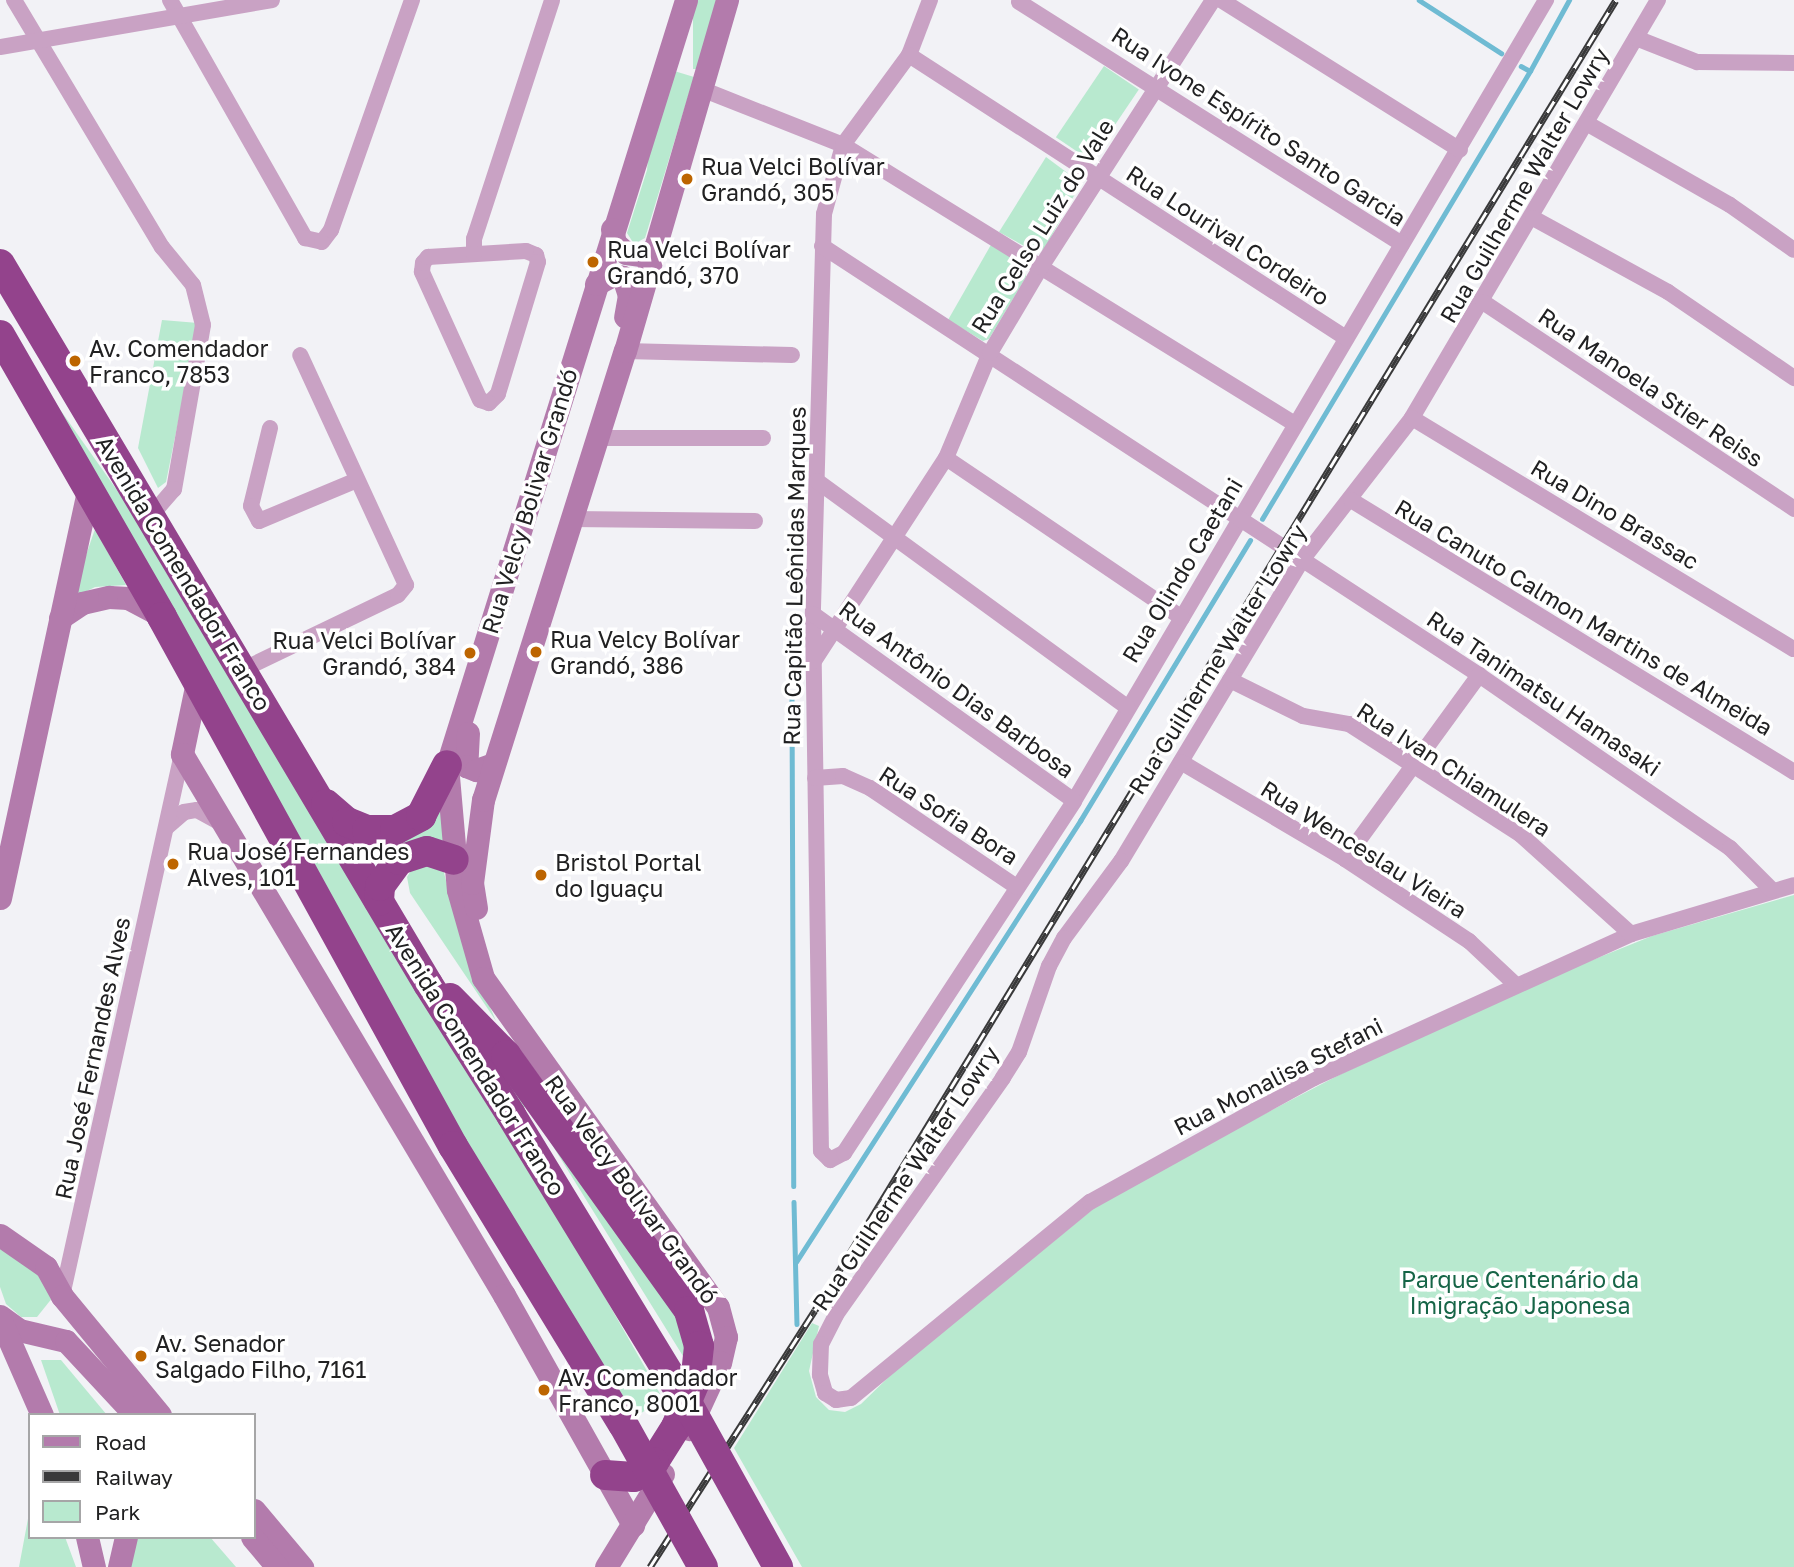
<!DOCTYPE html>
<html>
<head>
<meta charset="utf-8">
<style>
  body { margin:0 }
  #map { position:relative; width:1794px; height:1567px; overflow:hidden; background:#f2f2f6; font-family:"Golos Text",sans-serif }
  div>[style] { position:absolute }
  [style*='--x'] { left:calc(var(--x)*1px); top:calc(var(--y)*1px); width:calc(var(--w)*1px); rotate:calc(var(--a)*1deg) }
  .green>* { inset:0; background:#b8e9cf; transform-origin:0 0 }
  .stream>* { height:4.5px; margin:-2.25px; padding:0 2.25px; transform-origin:2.25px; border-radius:2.25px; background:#6fbbd3 }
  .street>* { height:16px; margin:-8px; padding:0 8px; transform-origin:8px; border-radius:8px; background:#c9a2c4 }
  .secondary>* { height:23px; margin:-11.5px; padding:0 11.5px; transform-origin:11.5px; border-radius:11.5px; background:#b37bac }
  .highway>* { height:30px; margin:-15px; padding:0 15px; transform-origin:15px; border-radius:15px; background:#93438c }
  .rail>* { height:7px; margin-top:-3.5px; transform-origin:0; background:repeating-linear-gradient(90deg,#fff 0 13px,#39393a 0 26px); box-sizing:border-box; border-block:2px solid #39393a }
  .highway-bridge>* { height:30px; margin:-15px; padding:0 15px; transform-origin:15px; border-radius:15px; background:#93438c }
  .dots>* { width:19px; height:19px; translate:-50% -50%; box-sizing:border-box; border:4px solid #fff; border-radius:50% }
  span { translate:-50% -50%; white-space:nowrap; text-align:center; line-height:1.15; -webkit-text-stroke:7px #fff; paint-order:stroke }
  .street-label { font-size:23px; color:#212122 }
  .poi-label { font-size:23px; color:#212122 }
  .left { translate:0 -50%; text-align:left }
  .right { translate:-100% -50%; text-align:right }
  .park-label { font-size:23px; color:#166547 }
  .legend { position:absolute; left:28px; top:1413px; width:228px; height:126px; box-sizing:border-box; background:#fff; border:2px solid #a6a6a7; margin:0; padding:9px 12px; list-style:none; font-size:21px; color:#212122 }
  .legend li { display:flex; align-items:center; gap:14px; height:35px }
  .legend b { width:35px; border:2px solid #a6a6a7 }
</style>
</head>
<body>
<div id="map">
  <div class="green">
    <i style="left:693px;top:0;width:25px;height:69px"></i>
    <i style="left:1104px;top:66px;width:42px;height:86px;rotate:34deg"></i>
    <i style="clip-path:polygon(671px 70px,694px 77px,645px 238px,634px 244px,627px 233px,647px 170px,650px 136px)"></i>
    <i style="clip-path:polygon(1046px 157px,1081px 183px,1045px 248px,1037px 253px,999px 232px)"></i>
    <i style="clip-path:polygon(992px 243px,1025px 266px,1026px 277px,989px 339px,983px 341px,948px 320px)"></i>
    <i style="clip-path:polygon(162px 320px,198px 323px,166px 482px,158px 488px,138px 448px)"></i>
    <i style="clip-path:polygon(30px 367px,138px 520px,501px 1115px,663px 1399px,632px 1419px,523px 1251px)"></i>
    <i style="clip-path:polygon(95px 529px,126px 585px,95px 587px,71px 599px)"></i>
    <i style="clip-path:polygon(440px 801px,449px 850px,389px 860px,373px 836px)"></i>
    <i style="clip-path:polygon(415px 864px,443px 869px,461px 939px,496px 1021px,410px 893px,407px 877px)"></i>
    <i style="clip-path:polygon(1794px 895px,1794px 1567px,802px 1567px,734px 1448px,812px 1323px,819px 1326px,809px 1371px,816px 1397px,829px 1410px,845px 1412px,861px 1404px,901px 1365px,1103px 1201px,1153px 1172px,1339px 1075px,1528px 986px,1652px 936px)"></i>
    <i style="clip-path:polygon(481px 1037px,677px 1305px,691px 1369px,528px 1106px,520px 1109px)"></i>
    <i style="clip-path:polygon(0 1244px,37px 1274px,53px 1297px,37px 1317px,21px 1317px,6px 1304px,0 1287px)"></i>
    <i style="clip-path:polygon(41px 1360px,61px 1360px,107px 1415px,60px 1415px)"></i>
    <i style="clip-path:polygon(30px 1508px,30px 1537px,65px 1537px,76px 1567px,19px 1567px)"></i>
    <i style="clip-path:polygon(136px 1537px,210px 1537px,236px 1567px,126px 1567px)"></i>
  </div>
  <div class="stream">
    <i style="--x:1419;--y:0;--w:98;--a:32.9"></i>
    <i style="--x:1521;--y:66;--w:10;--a:29"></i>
    <i style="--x:1530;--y:71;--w:81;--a:-61.2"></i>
    <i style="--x:1262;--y:519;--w:522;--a:-59.11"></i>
    <i style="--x:792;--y:693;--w:493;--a:89.8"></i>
    <i style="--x:794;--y:1202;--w:122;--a:88.6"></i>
    <i style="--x:796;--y:1262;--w:525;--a:-57.22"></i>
    <i style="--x:1080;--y:821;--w:328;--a:-58.8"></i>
  </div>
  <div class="street">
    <i style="--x:14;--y:0;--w:288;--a:59.1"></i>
    <i style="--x:162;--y:247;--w:49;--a:50.8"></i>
    <i style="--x:193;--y:285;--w:41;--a:76"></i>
    <i style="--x:203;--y:325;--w:167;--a:100"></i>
    <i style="--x:174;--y:489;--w:37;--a:131"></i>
    <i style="--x:170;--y:0;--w:274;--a:60.4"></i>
    <i style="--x:305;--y:238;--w:17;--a:13"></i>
    <i style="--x:322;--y:242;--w:15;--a:-53"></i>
    <i style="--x:331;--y:230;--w:244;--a:-70.6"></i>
    <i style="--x:930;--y:0;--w:59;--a:110.9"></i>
    <i style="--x:909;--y:55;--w:112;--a:126.3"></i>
    <i style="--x:843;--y:145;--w:72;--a:105.4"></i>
    <i style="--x:824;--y:214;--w:400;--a:91.6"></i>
    <i style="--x:813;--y:614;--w:537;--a:89.15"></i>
    <i style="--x:821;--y:1151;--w:13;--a:45"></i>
    <i style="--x:830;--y:1160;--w:16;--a:-27"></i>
    <i style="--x:844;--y:1153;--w:420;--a:-56.8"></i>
    <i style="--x:1074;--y:801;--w:930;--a:-59.49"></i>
    <i style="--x:1221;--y:0;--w:282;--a:32.1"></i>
    <i style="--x:1658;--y:0;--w:485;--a:120.5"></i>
    <i style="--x:1412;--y:418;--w:180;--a:127.8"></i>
    <i style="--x:1302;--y:560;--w:351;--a:121"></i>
    <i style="--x:1121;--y:861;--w:96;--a:126.5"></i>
    <i style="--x:1064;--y:938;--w:32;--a:118"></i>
    <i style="--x:1049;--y:966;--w:91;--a:109.2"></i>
    <i style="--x:1019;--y:1052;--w:31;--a:122"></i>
    <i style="--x:1003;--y:1078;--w:290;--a:125.2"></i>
    <i style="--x:836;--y:1315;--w:33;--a:117"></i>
    <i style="--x:821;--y:1344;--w:31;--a:92"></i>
    <i style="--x:820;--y:1375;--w:19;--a:74"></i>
    <i style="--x:825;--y:1393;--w:13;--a:32"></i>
    <i style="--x:836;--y:1400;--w:15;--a:-8"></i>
    <i style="--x:851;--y:1398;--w:309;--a:-39.4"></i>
    <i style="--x:1090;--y:1202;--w:256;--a:-29"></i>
    <i style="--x:1314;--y:1078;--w:348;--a:-24.4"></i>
    <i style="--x:1631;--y:934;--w:170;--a:-16.7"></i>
    <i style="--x:1019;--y:2;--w:453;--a:32.3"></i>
    <i style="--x:1636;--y:38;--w:66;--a:21.5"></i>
    <i style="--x:1697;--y:62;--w:97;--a:0.6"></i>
    <i style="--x:0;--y:47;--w:276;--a:-9.8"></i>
    <i style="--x:909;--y:55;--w:521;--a:32.93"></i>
    <i style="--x:699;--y:88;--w:155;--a:21.6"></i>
    <i style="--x:843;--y:145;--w:531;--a:31.69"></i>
    <i style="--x:1588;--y:124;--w:163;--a:29.7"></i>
    <i style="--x:1730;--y:205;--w:78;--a:35.1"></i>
    <i style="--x:1533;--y:218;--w:154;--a:28.7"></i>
    <i style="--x:1668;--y:292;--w:153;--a:34.3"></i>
    <i style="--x:822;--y:246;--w:785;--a:33.14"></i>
    <i style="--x:1479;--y:675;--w:305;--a:34.6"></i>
    <i style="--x:1730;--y:848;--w:59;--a:45"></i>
    <i style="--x:526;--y:251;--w:11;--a:22"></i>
    <i style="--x:536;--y:255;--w:7;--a:74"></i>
    <i style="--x:538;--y:262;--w:138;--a:106.9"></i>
    <i style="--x:498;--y:394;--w:13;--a:135"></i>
    <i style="--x:489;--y:403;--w:9;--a:-162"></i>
    <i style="--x:480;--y:400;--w:141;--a:-114.4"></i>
    <i style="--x:422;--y:272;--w:9;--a:-84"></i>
    <i style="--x:423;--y:263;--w:8;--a:-50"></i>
    <i style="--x:428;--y:257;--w:98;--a:-3.5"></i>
    <i style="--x:474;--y:254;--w:15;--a:-90"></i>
    <i style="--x:474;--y:239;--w:251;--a:-71.9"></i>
    <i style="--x:1483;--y:302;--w:374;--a:33.6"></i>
    <i style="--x:625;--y:351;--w:167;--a:1.4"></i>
    <i style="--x:1412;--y:418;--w:446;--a:31.2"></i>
    <i style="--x:270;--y:428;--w:80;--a:103.7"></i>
    <i style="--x:251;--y:506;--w:17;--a:62"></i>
    <i style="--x:259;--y:521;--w:106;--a:-22.7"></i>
    <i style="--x:597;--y:438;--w:166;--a:0"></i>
    <i style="--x:946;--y:458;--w:285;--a:34.1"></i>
    <i style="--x:817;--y:481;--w:384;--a:36.1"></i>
    <i style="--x:1351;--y:500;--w:520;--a:31.55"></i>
    <i style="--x:572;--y:519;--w:183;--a:0.6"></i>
    <i style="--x:813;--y:614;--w:321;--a:35.6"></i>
    <i style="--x:814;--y:661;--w:242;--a:-57"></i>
    <i style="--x:946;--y:458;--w:114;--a:-67.3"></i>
    <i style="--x:990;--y:353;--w:100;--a:-59.3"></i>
    <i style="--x:1041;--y:267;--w:318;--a:-57.2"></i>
    <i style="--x:242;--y:670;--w:173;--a:-25.7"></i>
    <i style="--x:398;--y:595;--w:13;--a:-51"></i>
    <i style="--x:406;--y:585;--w:253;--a:-114.7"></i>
    <i style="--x:1230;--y:680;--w:81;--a:26.3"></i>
    <i style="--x:1303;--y:716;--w:47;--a:9.9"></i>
    <i style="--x:1349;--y:724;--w:205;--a:32.8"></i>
    <i style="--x:1521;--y:835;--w:148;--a:42"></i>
    <i style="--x:1181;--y:762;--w:191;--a:30.6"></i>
    <i style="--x:1345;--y:859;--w:149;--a:33.5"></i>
    <i style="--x:1469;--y:941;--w:64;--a:43.1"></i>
    <i style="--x:815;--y:778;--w:28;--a:-4"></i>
    <i style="--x:843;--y:776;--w:30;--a:24"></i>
    <i style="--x:870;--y:788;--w:177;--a:34"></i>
    <i style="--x:167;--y:827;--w:23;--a:-41"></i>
    <i style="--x:184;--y:812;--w:13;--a:-9"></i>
    <i style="--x:197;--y:810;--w:25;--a:29"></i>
    <i style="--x:1345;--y:859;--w:228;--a:-53.9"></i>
    <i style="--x:62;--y:1296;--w:555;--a:-77.52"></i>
  </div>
  <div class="secondary">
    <i style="--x:686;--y:0;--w:801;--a:107.35"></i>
    <i style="--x:447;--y:765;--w:125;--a:85"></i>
    <i style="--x:458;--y:890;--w:91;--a:74.1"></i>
    <i style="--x:483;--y:978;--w:404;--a:54.5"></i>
    <i style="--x:718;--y:1307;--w:31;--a:75"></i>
    <i style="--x:726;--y:1337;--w:26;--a:103"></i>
    <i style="--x:720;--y:1362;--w:74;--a:114.8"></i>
    <i style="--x:612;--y:229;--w:14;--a:78"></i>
    <i style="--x:615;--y:243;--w:15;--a:42"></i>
    <i style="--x:626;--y:253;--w:15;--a:8"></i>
    <i style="--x:641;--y:255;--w:14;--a:-21"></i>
    <i style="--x:596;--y:284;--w:19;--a:-28"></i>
    <i style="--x:613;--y:275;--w:10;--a:11"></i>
    <i style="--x:623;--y:277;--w:19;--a:72"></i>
    <i style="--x:629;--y:295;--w:22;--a:100"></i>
    <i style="--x:60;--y:618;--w:27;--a:-34"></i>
    <i style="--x:82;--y:603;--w:28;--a:-13"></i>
    <i style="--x:109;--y:597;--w:19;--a:3"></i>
    <i style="--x:128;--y:598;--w:38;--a:28"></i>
    <i style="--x:197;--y:682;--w:74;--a:101.8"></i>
    <i style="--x:182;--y:754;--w:630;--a:59.24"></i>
    <i style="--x:504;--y:1295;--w:264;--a:60.7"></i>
    <i style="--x:468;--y:733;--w:33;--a:93"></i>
    <i style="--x:466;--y:766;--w:11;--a:22"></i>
    <i style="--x:476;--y:770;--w:18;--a:-19"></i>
    <i style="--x:0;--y:898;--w:422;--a:-77.8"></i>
    <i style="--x:476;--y:908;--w:25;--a:-99"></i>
    <i style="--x:472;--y:883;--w:84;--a:-82.5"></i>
    <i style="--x:483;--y:800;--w:471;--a:-72.5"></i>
    <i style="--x:625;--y:351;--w:366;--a:-73.8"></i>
    <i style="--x:0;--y:1235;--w:56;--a:34.8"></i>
    <i style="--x:46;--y:1267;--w:33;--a:61"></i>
    <i style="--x:62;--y:1296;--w:154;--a:50.5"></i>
    <i style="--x:0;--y:1316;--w:24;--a:36"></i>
    <i style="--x:19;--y:1330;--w:48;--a:13.2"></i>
    <i style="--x:66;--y:1341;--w:101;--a:47"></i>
    <i style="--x:0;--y:1319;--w:105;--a:66.4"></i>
    <i style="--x:254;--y:1510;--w:75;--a:49.9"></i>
    <i style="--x:87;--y:1537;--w:31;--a:77"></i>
    <i style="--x:252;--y:1537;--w:39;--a:50"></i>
    <i style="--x:119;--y:1567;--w:31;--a:-77"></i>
    <i style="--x:606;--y:1567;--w:109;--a:-58.5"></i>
  </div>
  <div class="highway">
    <i style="--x:0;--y:264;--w:838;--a:59.27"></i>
    <i style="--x:428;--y:984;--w:155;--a:57.6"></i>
    <i style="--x:0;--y:335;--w:325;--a:60.1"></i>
    <i style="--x:162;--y:617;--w:604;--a:61.19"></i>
    <i style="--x:326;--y:804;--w:28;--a:41"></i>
    <i style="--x:347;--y:822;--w:22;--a:22"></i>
    <i style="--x:367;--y:830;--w:28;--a:0"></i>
    <i style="--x:395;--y:830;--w:30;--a:-28"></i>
    <i style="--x:421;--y:816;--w:57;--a:-63"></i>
    <i style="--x:379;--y:901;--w:15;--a:-86"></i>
    <i style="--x:380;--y:886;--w:32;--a:-54"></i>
    <i style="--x:399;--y:860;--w:29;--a:-18"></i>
    <i style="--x:427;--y:851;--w:28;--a:18"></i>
    <i style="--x:450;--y:998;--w:80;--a:45.5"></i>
    <i style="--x:506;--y:1055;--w:315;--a:54.4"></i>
    <i style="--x:689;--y:1311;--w:36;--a:74"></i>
    <i style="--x:699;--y:1346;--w:36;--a:96"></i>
    <i style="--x:695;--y:1382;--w:49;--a:112.9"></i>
    <i style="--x:676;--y:1427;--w:41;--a:122.2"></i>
    <i style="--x:654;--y:1462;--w:25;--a:143"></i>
    <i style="--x:634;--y:1477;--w:29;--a:-176"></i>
  </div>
  <div class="rail">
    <i style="--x:650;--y:1567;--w:305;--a:-57.3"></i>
    <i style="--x:815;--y:1310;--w:1535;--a:-58.56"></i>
  </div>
  <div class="highway-bridge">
    <i style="--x:511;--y:1115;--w:343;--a:58.6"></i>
    <i style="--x:690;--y:1408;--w:182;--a:61"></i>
    <i style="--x:453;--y:1146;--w:326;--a:58.6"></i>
    <i style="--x:623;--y:1424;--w:164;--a:60.8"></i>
  </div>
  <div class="dots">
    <i style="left:687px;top:179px;background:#bd6500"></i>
    <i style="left:593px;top:262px;background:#bd6500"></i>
    <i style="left:75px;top:361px;background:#bd6500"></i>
    <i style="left:536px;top:652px;background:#bd6500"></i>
    <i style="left:470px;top:653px;background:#bd6500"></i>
    <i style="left:173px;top:864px;background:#bd6500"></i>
    <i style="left:541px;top:875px;background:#bd6500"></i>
    <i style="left:141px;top:1356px;background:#bd6500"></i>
    <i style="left:544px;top:1390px;background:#bd6500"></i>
  </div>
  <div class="street-label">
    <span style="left:1259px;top:126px;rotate:33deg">Rua Ivone Espírito Santo Garcia</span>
    <span style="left:1524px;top:185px;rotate:-60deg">Rua Guilherme Walter Lowry</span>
    <span style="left:1042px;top:226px;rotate:-58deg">Rua Celso Luiz do Vale</span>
    <span style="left:1228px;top:235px;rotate:33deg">Rua Lourival Cordeiro</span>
    <span style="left:1651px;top:387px;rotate:34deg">Rua Manoela Stier Reiss</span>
    <span style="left:529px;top:501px;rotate:-73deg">Rua Velcy Bolivar Grandó</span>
    <span style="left:1615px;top:514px;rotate:31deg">Rua Dino Brassac</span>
    <span style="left:1182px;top:570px;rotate:-59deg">Rua Olindo Caetani</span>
    <span style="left:184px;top:573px;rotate:59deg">Avenida Comendador Franco</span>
    <span style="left:794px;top:576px;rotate:-89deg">Rua Capitão Leônidas Marques</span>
    <span style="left:1584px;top:617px;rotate:31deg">Rua Canuto Calmon Martins de Almeida</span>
    <span style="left:1217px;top:659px;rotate:-58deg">Rua Guilherme Walter Lowry</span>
    <span style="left:957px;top:689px;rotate:36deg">Rua Antônio Dias Barbosa</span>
    <span style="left:1544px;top:693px;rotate:34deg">Rua Tanimatsu Hamasaki</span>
    <span style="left:1454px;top:769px;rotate:33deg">Rua Ivan Chiamulera</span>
    <span style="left:949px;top:815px;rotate:33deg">Rua Sofia Bora</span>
    <span style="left:1364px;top:849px;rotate:32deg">Rua Wenceslau Vieira</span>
    <span style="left:92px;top:1058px;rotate:-78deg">Rua José Fernandes Alves</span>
    <span style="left:476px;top:1059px;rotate:58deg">Avenida Comendador Franco</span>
    <span style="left:1278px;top:1076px;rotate:-27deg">Rua Monalisa Stefani</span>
    <span style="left:905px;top:1178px;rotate:-56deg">Rua Guilherme Walter Lowry</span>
    <span style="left:632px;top:1189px;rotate:54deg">Rua Velcy Bolivar Grandó</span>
  </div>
  <div class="poi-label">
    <span class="left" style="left:701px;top:179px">Rua Velci Bolívar<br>Grandó, 305</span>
    <span class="left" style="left:607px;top:262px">Rua Velci Bolívar<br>Grandó, 370</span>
    <span class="left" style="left:89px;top:361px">Av. Comendador<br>Franco, 7853</span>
    <span class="left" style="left:550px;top:652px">Rua Velcy Bolívar<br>Grandó, 386</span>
    <span class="right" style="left:456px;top:653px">Rua Velci Bolívar<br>Grandó, 384</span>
    <span class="left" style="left:187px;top:864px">Rua José Fernandes<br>Alves, 101</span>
    <span class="left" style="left:555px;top:875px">Bristol Portal<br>do Iguaçu</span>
    <span class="left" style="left:155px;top:1356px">Av. Senador<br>Salgado Filho, 7161</span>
    <span class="left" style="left:558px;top:1390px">Av. Comendador<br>Franco, 8001</span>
  </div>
  <div class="park-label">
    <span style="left:1520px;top:1292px">Parque Centenário da<br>Imigração Japonesa</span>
  </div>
  <ul class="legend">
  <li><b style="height:9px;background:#b37bac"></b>Road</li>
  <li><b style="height:9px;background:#39393a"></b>Railway</li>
  <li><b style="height:19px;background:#b8e9cf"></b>Park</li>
  </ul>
</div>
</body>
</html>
